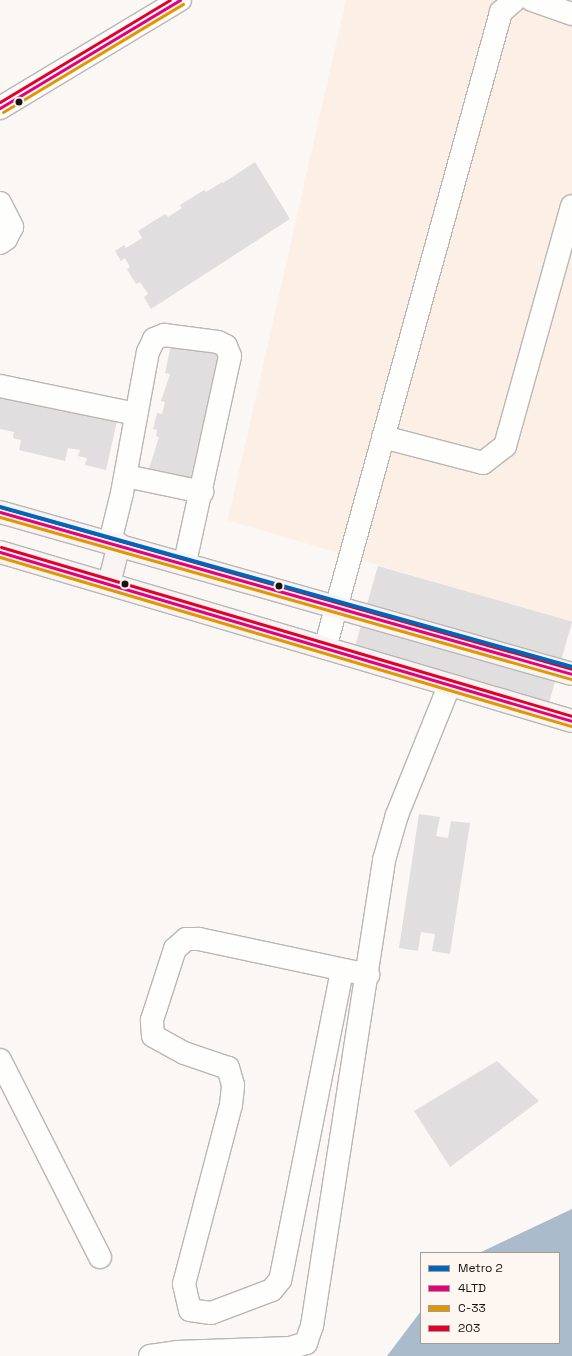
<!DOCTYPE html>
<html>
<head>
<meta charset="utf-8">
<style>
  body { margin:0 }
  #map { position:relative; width:572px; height:1356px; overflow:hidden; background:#faf7f4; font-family:"Space Grotesk",sans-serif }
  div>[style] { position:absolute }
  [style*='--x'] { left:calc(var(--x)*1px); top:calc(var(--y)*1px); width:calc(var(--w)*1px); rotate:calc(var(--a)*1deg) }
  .built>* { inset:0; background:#fcefe5 }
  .water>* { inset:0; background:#aabccc }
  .building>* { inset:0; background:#e0dede; transform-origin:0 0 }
  .roads { filter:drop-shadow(1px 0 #bab6b3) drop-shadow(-1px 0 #bab6b3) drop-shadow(0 1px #bab6b3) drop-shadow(0 -1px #bab6b3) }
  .minor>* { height:22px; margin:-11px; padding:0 11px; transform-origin:11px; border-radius:11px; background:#fefefd }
  .major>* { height:22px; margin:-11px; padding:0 11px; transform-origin:11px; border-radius:11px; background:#f8f4f3 }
  .bus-1>* { height:3px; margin:-1.5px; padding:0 1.5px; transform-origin:1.5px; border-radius:1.5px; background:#e5007d }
  .bus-2>* { height:3px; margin:-1.5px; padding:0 1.5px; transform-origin:1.5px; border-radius:1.5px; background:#e19702 }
  .bus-3>* { height:3px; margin:-1.5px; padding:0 1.5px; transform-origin:1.5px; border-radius:1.5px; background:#e4002b }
  .metro-1>* { height:4px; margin:-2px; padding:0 2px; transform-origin:2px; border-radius:2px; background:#0065bd }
  .dots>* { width:11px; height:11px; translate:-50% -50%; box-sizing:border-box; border:2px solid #fef6f0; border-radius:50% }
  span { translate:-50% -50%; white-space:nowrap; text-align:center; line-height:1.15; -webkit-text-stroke:3.5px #fef6f0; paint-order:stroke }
  .legend { position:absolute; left:420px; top:1252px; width:140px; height:92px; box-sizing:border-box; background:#fef6f0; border:1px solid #a29c97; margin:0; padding:5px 7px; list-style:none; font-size:12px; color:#191411 }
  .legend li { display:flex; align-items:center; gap:8px; height:20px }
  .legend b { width:20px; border:1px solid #a29c97 }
</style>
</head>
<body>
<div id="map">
  <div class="built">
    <i style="clip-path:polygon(346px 0,572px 0,572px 623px,228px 520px)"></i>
  </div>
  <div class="water">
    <i style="clip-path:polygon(572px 1209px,572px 1356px,387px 1356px,421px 1311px,421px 1343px,559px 1343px,559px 1253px,479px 1253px)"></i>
  </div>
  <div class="building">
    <i style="clip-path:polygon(255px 162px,290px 219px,151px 309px,144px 297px,148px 294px,140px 282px,136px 284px,127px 269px,130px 267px,125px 258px,121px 261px,115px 251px,124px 245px,126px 248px,142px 238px,138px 231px,165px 214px,168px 217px,182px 208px,180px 205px,204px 190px,206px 192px,222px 182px,223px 183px)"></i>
    <i style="clip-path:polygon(172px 340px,220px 351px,189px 485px,147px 475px,159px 437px,156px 436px,157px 430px,153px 429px,157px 413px,162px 414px,165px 402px,161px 401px,170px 374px,165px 373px)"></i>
    <i style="clip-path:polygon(0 394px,117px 421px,106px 470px,85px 465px,87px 458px,78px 456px,80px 450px,68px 448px,65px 461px,19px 450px,21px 440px,13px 438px,14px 432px,0 429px)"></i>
    <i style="left:378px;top:566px;width:202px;height:84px;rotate:16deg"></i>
    <i style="clip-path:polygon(419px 814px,440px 817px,436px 836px,448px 838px,451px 821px,470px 823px,450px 954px,432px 951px,435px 934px,421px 932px,418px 951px,399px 948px)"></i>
    <i style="clip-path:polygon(497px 1061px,539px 1101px,450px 1167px,414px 1111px)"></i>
  </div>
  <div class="roads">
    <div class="minor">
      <i style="--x:532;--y:0;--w:42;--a:19.3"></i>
      <i style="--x:0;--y:108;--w:210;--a:-31"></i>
      <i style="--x:0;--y:203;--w:27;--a:63"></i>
      <i style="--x:12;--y:227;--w:13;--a:117"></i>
      <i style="--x:6;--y:239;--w:7;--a:146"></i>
      <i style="--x:0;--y:386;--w:139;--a:11.6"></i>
      <i style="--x:383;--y:437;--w:103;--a:14.6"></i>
      <i style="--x:483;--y:463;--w:28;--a:-38"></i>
      <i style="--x:505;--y:446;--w:249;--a:-74.4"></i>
      <i style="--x:126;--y:476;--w:78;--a:11.9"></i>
      <i style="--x:110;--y:542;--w:50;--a:-76.2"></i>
      <i style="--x:122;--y:493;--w:143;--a:-79.6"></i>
      <i style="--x:148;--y:352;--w:14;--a:-65"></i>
      <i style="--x:154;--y:339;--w:11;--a:-22"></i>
      <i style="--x:164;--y:335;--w:54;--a:7.4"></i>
      <i style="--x:218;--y:342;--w:9;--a:27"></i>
      <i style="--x:226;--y:346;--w:11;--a:68"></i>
      <i style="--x:230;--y:356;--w:212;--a:102.3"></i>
      <i style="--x:325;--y:648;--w:660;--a:-74.53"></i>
      <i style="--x:501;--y:12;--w:18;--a:-41"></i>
      <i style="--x:342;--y:971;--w:315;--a:101.3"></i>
      <i style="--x:280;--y:1280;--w:13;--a:129"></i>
      <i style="--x:272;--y:1290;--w:65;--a:159.3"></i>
      <i style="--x:211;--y:1313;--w:21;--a:-172"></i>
      <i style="--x:190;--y:1310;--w:27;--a:-103"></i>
      <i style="--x:184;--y:1284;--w:185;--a:-75.3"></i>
      <i style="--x:231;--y:1105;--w:20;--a:-84"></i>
      <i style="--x:233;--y:1085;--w:18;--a:-106"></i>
      <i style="--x:228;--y:1068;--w:46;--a:-161.2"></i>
      <i style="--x:184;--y:1053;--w:35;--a:-151"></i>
      <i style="--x:153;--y:1036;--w:16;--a:-94"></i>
      <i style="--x:152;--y:1020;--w:75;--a:-72.1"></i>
      <i style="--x:175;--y:949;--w:15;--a:-42"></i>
      <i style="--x:186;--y:939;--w:13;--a:0"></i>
      <i style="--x:199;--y:939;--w:173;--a:12"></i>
      <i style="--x:0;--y:1060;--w:221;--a:63.1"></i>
      <i style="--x:150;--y:1356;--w:27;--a:-8"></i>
      <i style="--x:177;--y:1352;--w:113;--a:-2"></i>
      <i style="--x:290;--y:1348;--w:17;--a:-17"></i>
      <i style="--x:306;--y:1343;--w:18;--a:-71"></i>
      <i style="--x:312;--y:1326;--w:472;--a:-81.2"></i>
      <i style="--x:384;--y:860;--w:47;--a:-73.9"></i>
      <i style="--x:397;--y:815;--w:139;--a:-68"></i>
    </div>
    <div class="major">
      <i style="--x:0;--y:512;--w:594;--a:15.81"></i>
      <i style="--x:0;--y:552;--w:596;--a:16.46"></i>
      <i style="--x:109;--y:584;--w:41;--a:-76"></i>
    </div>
  </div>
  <div class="bus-1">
    <i style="--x:0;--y:108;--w:210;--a:-31"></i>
    <i style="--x:0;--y:512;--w:594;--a:15.81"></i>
    <i style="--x:0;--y:552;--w:596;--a:16.46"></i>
  </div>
  <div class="bus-2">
    <i style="--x:3;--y:112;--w:210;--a:-31"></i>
    <i style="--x:0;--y:517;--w:594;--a:15.84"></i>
    <i style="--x:0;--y:557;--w:595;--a:16.49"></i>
  </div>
  <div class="bus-3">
    <i style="--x:0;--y:102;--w:198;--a:-31"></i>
    <i style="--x:1;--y:507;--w:594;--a:15.84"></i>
    <i style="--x:1;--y:547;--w:595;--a:16.49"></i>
  </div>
  <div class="metro-1">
    <i style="--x:0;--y:507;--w:594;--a:15.63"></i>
  </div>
  <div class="dots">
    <i style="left:19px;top:102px;background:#191411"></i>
    <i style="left:125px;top:584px;background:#191411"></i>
    <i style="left:279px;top:586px;background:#191411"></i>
  </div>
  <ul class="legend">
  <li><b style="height:5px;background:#0065bd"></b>Metro 2</li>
  <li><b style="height:5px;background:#e5007d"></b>4LTD</li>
  <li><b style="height:5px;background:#e19702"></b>C-33</li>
  <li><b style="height:5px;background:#e4002b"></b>203</li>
  </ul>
</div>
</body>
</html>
